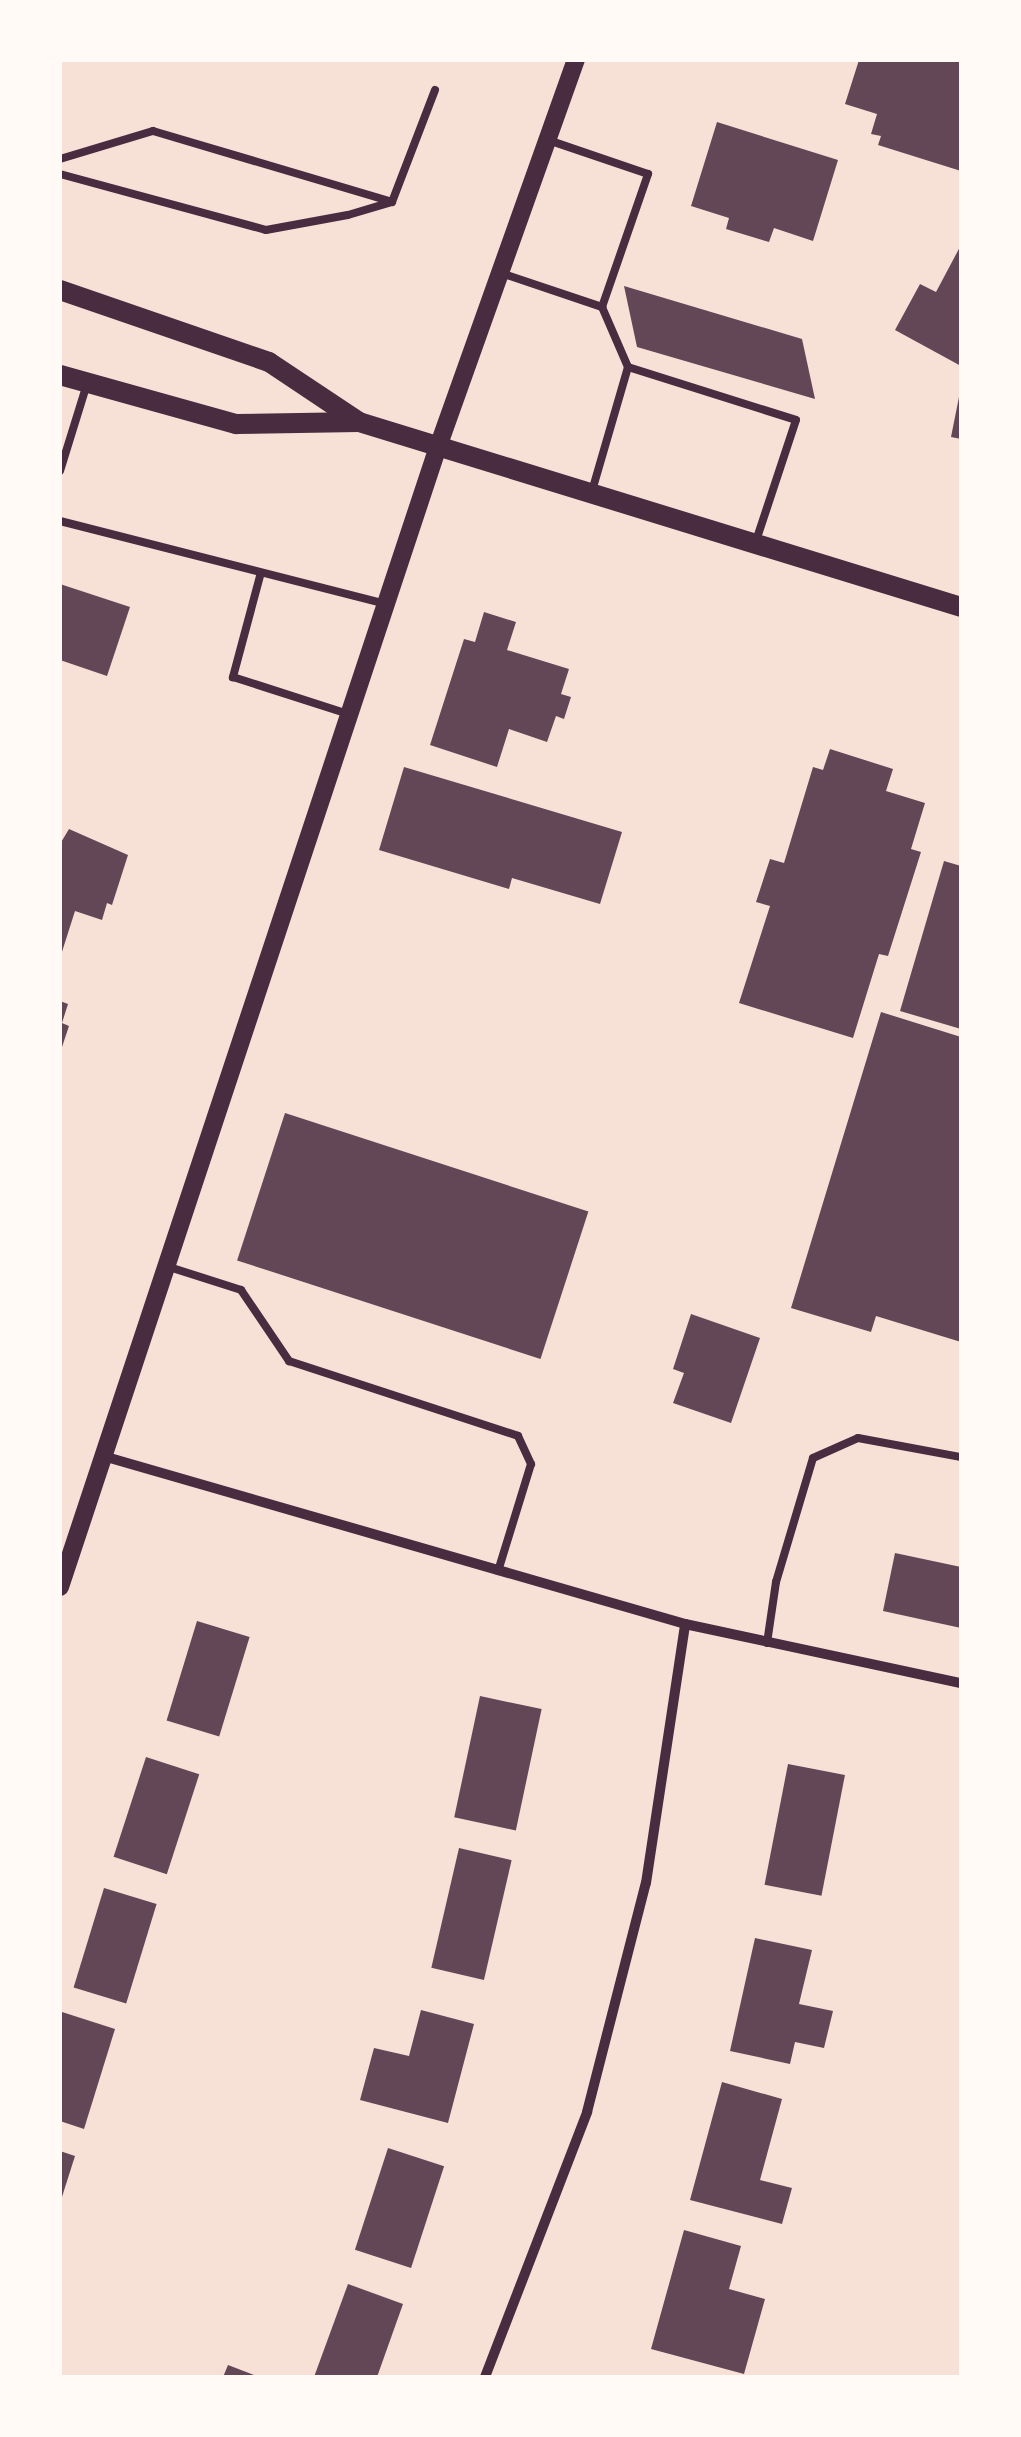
<!DOCTYPE html>
<html>
<head>
<meta charset="utf-8">
<style>
  body { margin:0 }
  #map { position:relative; width:1021px; height:2437px; overflow:hidden; background:#f7e1d7; font-family:Quicksand,sans-serif }
  div>[style] { position:absolute }
  [style*='--x'] { left:calc(var(--x)*1px); top:calc(var(--y)*1px); width:calc(var(--w)*1px); rotate:calc(var(--a)*1deg) }
  .building>* { inset:0; background:#644757; transform-origin:0 0 }
  .service>* { height:8px; margin:-4px; padding:0 4px; transform-origin:4px; border-radius:4px; background:#4a2c40 }
  .minor>* { height:10px; margin:-5px; padding:0 5px; transform-origin:5px; border-radius:5px; background:#4a2c40 }
  .tertiary>* { height:18px; margin:-9px; padding:0 9px; transform-origin:9px; border-radius:9px; background:#4a2c40 }
  .secondary>* { height:20px; margin:-10px; padding:0 10px; transform-origin:10px; border-radius:10px; background:#4a2c40 }
  span { translate:-50% -50%; white-space:nowrap; text-align:center; line-height:1.15; -webkit-text-stroke:8px #fffaf5; paint-order:stroke }
  .frame { position:absolute; inset:0; border:62px solid #fffaf5; pointer-events:none }
</style>
</head>
<body>
<div id="map">
  <div class="building">
    <i style="clip-path:polygon(859px 60px,961px 60px,961px 171px,878px 145px,881px 136px,871px 134px,877px 114px,845px 104px)"></i>
    <i style="clip-path:polygon(717px 122px,838px 160px,813px 241px,774px 228px,769px 242px,726px 229px,729px 218px,691px 206px)"></i>
    <i style="clip-path:polygon(961px 245px,961px 366px,895px 330px,920px 284px,936px 292px)"></i>
    <i style="clip-path:polygon(624px 286px,802px 339px,815px 399px,637px 347px)"></i>
    <i style="clip-path:polygon(959px 397px,961px 397px,961px 439px,951px 437px)"></i>
    <i style="clip-path:polygon(60px 584px,130px 607px,107px 676px,60px 660px)"></i>
    <i style="clip-path:polygon(484px 612px,516px 622px,507px 650px,569px 669px,561px 694px,571px 697px,564px 719px,556px 716px,547px 742px,509px 729px,497px 767px,430px 745px,464px 639px,475px 642px)"></i>
    <i style="clip-path:polygon(830px 749px,893px 769px,886px 791px,925px 803px,911px 849px,921px 852px,888px 956px,879px 954px,853px 1038px,739px 1003px,770px 906px,756px 902px,770px 859px,784px 863px,813px 767px,823px 770px)"></i>
    <i style="clip-path:polygon(404px 767px,622px 832px,600px 904px,512px 878px,509px 889px,379px 850px)"></i>
    <i style="clip-path:polygon(69px 829px,128px 855px,112px 905px,107px 903px,102px 920px,75px 911px,61px 955px,60px 844px)"></i>
    <i style="clip-path:polygon(944px 861px,961px 866px,961px 1029px,900px 1011px)"></i>
    <i style="clip-path:polygon(60px 1001px,68px 1004px,62px 1023px,69px 1026px,61px 1050px)"></i>
    <i style="clip-path:polygon(881px 1012px,961px 1037px,961px 1342px,876px 1316px,871px 1332px,791px 1308px)"></i>
    <i style="left:285px;top:1113px;width:319px;height:155px;rotate:18deg"></i>
    <i style="clip-path:polygon(691px 1314px,760px 1338px,731px 1423px,673px 1403px,684px 1373px,673px 1369px)"></i>
    <i style="clip-path:polygon(895px 1553px,961px 1567px,961px 1628px,883px 1611px)"></i>
    <i style="left:197px;top:1621px;width:55px;height:104px;rotate:17deg"></i>
    <i style="left:480px;top:1696px;width:63px;height:124px;rotate:12deg"></i>
    <i style="left:146px;top:1757px;width:56px;height:105px;rotate:18deg"></i>
    <i style="left:788px;top:1764px;width:58px;height:123px;rotate:11deg"></i>
    <i style="left:459px;top:1848px;width:54px;height:123px;rotate:13deg"></i>
    <i style="left:104px;top:1888px;width:55px;height:104px;rotate:17deg"></i>
    <i style="clip-path:polygon(755px 1938px,812px 1950px,799px 2004px,833px 2011px,824px 2048px,795px 2042px,790px 2064px,730px 2051px)"></i>
    <i style="clip-path:polygon(421px 2010px,474px 2024px,448px 2123px,360px 2100px,374px 2048px,409px 2056px)"></i>
    <i style="clip-path:polygon(62px 2012px,115px 2029px,84px 2129px,60px 2121px)"></i>
    <i style="clip-path:polygon(722px 2082px,782px 2099px,760px 2180px,792px 2188px,782px 2224px,690px 2200px)"></i>
    <i style="left:388px;top:2148px;width:59px;height:107px;rotate:18deg"></i>
    <i style="clip-path:polygon(60px 2151px,75px 2156px,61px 2200px,60px 2200px)"></i>
    <i style="clip-path:polygon(684px 2230px,741px 2246px,729px 2289px,765px 2299px,744px 2374px,651px 2349px)"></i>
    <i style="clip-path:polygon(348px 2284px,403px 2304px,377px 2377px,314px 2377px)"></i>
    <i style="clip-path:polygon(228px 2365px,259px 2377px,223px 2377px)"></i>
  </div>
  <div class="service">
    <i style="--x:60;--y:159;--w:97;--a:-16.8"></i>
    <i style="--x:153;--y:131;--w:249;--a:16.5"></i>
    <i style="--x:60;--y:174;--w:213;--a:15.2"></i>
    <i style="--x:266;--y:230;--w:83;--a:-10.4"></i>
    <i style="--x:348;--y:215;--w:46;--a:-16.5"></i>
    <i style="--x:392;--y:202;--w:120;--a:-69"></i>
    <i style="--x:501;--y:273;--w:107;--a:18.6"></i>
    <i style="--x:602;--y:307;--w:141;--a:-70.9"></i>
    <i style="--x:648;--y:174;--w:106;--a:-161.2"></i>
    <i style="--x:602;--y:307;--w:65;--a:66.6"></i>
    <i style="--x:60;--y:471;--w:91;--a:-72.8"></i>
    <i style="--x:592;--y:491;--w:129;--a:-73.8"></i>
    <i style="--x:628;--y:367;--w:176;--a:17.5"></i>
    <i style="--x:796;--y:420;--w:131;--a:108.3"></i>
    <i style="--x:60;--y:521;--w:335;--a:14.3"></i>
    <i style="--x:260;--y:576;--w:105;--a:105"></i>
    <i style="--x:233;--y:677;--w:121;--a:17.8"></i>
    <i style="--x:166;--y:1266;--w:79;--a:17.7"></i>
    <i style="--x:241;--y:1290;--w:86;--a:55.9"></i>
    <i style="--x:289;--y:1361;--w:241;--a:18.1"></i>
    <i style="--x:518;--y:1436;--w:31;--a:65"></i>
    <i style="--x:531;--y:1464;--w:112;--a:107.1"></i>
    <i style="--x:767;--y:1643;--w:62;--a:-81.6"></i>
    <i style="--x:776;--y:1582;--w:129;--a:-73.4"></i>
    <i style="--x:813;--y:1458;--w:49;--a:-24"></i>
    <i style="--x:858;--y:1438;--w:105;--a:10.5"></i>
  </div>
  <div class="minor">
    <i style="--x:103;--y:1456;--w:606;--a:16.1"></i>
    <i style="--x:685;--y:1624;--w:282;--a:12.1"></i>
    <i style="--x:485;--y:2377;--w:284;--a:-68.9"></i>
    <i style="--x:587;--y:2112;--w:236;--a:-75.6"></i>
    <i style="--x:646;--y:1883;--w:262;--a:-81.4"></i>
  </div>
  <div class="tertiary">
    <i style="--x:60;--y:1587;--w:1201;--a:-71.66"></i>
    <i style="--x:438;--y:447;--w:411;--a:-70.4"></i>
  </div>
  <div class="secondary">
    <i style="--x:60;--y:290;--w:221;--a:19"></i>
    <i style="--x:269;--y:362;--w:108;--a:33.7"></i>
    <i style="--x:359;--y:422;--w:630;--a:17.08"></i>
    <i style="--x:60;--y:375;--w:183;--a:15.6"></i>
    <i style="--x:236;--y:424;--w:123;--a:-0.9"></i>
  </div>
  <div class="frame"></div>
</div>
</body>
</html>
